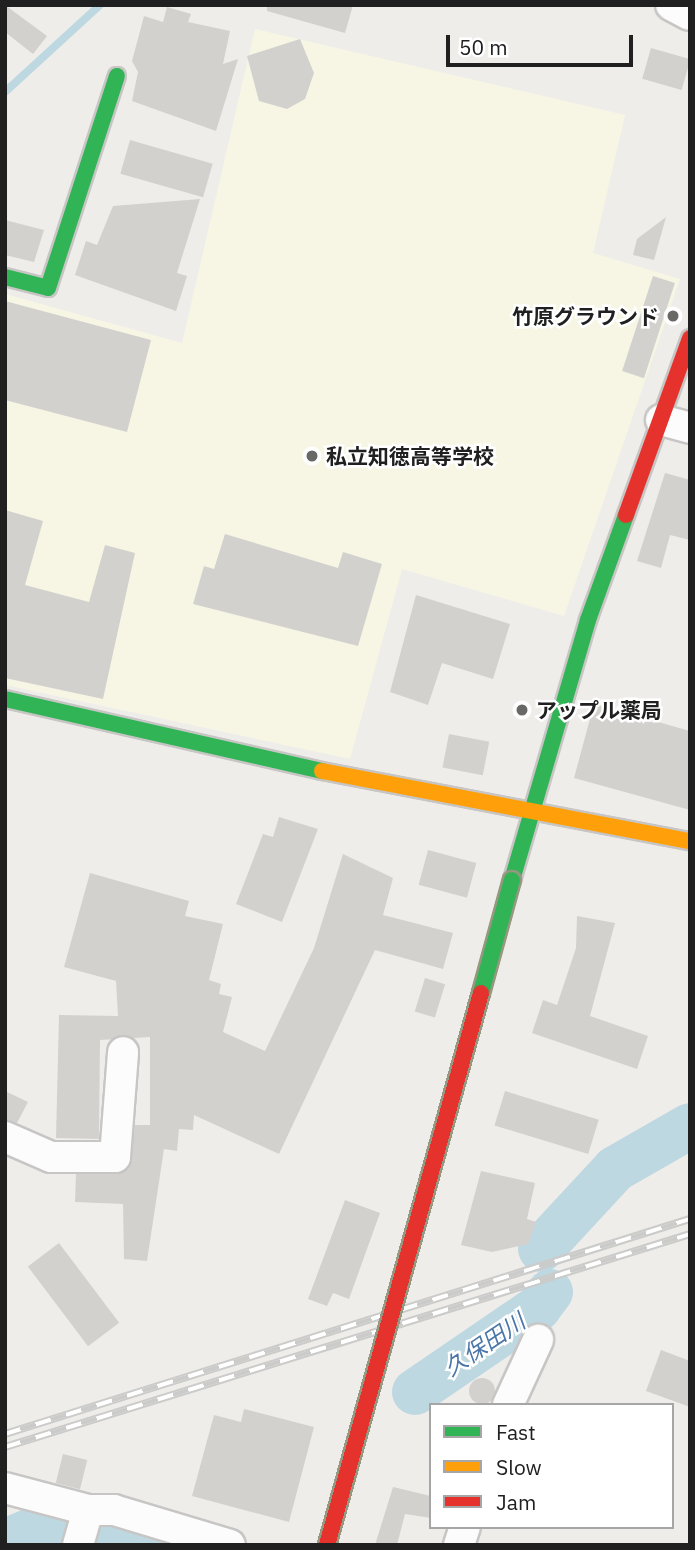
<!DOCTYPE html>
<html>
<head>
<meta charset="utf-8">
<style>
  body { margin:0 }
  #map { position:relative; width:695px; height:1550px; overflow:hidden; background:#efede9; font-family:"IBM Plex Sans","Noto Sans JP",sans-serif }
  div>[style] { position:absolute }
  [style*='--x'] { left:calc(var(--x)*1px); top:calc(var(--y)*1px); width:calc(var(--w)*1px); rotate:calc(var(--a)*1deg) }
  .education>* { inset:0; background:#f7f6e5 }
  .stream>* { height:8px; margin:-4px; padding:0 4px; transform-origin:4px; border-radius:4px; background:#bed8e1 }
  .river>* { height:46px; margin:-23px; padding:0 23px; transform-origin:23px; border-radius:23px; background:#bed8e1 }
  .building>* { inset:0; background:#d3d1ce; transform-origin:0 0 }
  .round { border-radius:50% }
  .roads { filter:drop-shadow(2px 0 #c7c6c5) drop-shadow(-2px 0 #c7c6c5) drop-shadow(0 2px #c7c6c5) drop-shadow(0 -2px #c7c6c5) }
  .street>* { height:30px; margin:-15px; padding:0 15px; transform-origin:15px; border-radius:15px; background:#fdfcfc }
  .fast>* { height:16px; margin:-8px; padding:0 8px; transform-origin:8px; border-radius:8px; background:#30b455 }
  .slow>* { height:16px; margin:-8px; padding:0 8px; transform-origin:8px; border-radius:8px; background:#ff9f0a }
  .jam>* { height:16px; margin:-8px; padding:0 8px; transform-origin:8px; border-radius:8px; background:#e5322d }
  .rail>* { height:8px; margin-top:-4px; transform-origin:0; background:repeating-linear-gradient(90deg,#fff 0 16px,#cbcbca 0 32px); box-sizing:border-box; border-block:2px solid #cbcbca }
  .bridges { filter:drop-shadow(2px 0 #969881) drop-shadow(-2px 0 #969881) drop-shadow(0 2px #969881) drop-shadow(0 -2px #969881) }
  .fast-bridge>* { height:16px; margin:-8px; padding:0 8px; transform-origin:8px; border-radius:8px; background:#30b455 }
  .jam-bridge>* { height:16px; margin:-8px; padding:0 8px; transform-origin:8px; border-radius:8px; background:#e5322d }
  .dots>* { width:19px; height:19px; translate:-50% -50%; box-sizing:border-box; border:4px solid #fff; border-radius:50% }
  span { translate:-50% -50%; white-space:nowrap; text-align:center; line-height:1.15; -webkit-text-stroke:5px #fff; paint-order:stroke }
  .poi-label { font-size:21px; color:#202020; font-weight:700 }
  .right { translate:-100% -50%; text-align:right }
  .left { translate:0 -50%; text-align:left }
  .water-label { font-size:23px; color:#4b76a7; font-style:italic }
  .frame { position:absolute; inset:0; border:7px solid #202020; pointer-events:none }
  .legend { position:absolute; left:429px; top:1403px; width:245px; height:126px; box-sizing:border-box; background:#fff; border:2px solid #a6a6a6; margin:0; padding:9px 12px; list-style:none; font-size:21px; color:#202020 }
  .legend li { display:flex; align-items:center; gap:14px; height:35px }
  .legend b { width:35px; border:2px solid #a6a6a6 }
  .scale { position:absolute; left:446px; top:35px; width:187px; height:32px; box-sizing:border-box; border:4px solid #202020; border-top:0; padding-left:9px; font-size:21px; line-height:24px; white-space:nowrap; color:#202020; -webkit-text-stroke:5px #fff; paint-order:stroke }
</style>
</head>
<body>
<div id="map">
  <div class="education">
    <i style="clip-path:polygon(255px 29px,625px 115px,593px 253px,680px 279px,564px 616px,402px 569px,350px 759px,5px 685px,5px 294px,182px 343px)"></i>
  </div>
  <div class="stream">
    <i style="--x:5;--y:92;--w:129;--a:-42.5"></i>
  </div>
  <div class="river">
    <i style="--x:541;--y:1249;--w:109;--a:-47.2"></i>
    <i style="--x:615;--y:1169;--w:86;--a:-29.8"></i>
    <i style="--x:415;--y:1392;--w:149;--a:-34.3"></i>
    <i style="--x:538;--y:1308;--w:20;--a:-53"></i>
    <i style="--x:5;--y:1542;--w:51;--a:-23.1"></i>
    <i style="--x:52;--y:1522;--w:108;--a:12.2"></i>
  </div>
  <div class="building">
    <i style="clip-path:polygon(5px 5px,47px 36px,33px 54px,5px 32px)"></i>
    <i style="clip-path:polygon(267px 5px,353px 5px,345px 33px,267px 11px)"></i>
    <i style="clip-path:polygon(167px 7px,191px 14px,188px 22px,230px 31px,223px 64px,238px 59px,216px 131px,132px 101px,138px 72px,132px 61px,144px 16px,163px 22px)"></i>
    <i style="clip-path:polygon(300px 39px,314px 73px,305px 99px,287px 109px,259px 101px,247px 56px)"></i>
    <i style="left:651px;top:48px;width:41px;height:32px;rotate:16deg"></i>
    <i style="left:130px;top:140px;width:86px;height:35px;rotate:16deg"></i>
    <i style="clip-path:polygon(200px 199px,177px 273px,187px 276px,176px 311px,75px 275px,86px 241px,97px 245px,113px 206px)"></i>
    <i style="clip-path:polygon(666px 217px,654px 260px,633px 255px,637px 239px)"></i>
    <i style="clip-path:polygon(5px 220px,44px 230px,34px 262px,5px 255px)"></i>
    <i style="left:653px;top:276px;width:23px;height:100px;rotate:18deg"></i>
    <i style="clip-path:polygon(5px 301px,151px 340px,127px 432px,5px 400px)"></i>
    <i style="clip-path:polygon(665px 473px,690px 480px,690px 540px,670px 535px,661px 568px,637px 561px)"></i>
    <i style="clip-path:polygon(5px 510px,43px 521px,25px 585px,89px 602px,105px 545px,135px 553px,103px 699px,5px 678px)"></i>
    <i style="clip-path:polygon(225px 534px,338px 568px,343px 552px,382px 564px,358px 646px,193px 604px,204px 566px,214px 569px)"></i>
    <i style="clip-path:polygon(416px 595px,510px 624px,493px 679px,442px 663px,428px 705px,390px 692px)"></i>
    <i style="clip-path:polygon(594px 704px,690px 731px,690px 810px,574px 778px)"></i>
    <i style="left:449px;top:734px;width:41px;height:34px;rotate:11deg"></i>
    <i style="clip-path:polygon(279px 817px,318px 829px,282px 922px,236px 904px,263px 834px,273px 837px)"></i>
    <i style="left:428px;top:850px;width:50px;height:36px;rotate:15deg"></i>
    <i style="clip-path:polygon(343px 854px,393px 878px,383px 915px,453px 933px,443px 969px,375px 950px,279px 1154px,194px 1115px,193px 1130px,179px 1129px,177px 1151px,164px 1149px,147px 1261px,124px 1259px,123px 1204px,75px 1202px,76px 1174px,116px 1174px,130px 1166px,135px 1125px,150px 1125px,150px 1037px,100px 1040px,99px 1139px,56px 1138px,59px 1015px,118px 1016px,116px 981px,64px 967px,90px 873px,189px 901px,185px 916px,223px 924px,209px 980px,221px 984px,219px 994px,232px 997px,223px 1032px,265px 1051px,314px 948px)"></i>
    <i style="clip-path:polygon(577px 916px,615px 923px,590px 1016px,648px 1036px,637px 1069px,532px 1033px,543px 1000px,557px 1005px,576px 948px)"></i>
    <i style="left:425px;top:978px;width:21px;height:35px;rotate:17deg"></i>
    <i style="clip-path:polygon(5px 1091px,28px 1102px,17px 1123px,5px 1120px)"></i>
    <i style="left:505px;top:1091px;width:98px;height:36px;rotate:17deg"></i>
    <i style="clip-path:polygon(481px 1171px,535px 1183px,527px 1219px,536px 1222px,528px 1244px,492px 1252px,461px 1245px)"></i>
    <i style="clip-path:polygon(345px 1200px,380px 1213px,349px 1299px,333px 1293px,327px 1306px,308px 1299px)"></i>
    <i style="left:59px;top:1243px;width:100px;height:39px;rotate:53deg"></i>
    <i style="clip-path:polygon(661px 1350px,690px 1361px,690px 1407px,646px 1391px)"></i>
    <i class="round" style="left:469px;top:1378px;width:26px;height:26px"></i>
    <i style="clip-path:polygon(244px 1409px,314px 1427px,289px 1522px,192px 1496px,214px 1415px,241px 1422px)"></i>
    <i style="left:63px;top:1454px;width:25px;height:30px;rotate:14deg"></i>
    <i style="clip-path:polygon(393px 1487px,431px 1496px,431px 1518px,405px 1514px,397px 1545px,375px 1545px)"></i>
  </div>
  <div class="roads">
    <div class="street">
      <i style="--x:671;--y:5;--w:21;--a:28"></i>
      <i style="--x:661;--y:420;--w:30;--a:15"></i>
      <i style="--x:5;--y:1137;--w:50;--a:23.5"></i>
      <i style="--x:51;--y:1157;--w:64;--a:0"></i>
      <i style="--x:115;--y:1157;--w:105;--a:-85.6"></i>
      <i style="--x:508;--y:1405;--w:72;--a:-65.2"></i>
      <i style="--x:5;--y:1488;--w:86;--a:14.8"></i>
      <i style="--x:88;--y:1510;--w:26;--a:0"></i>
      <i style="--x:114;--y:1510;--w:121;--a:16.8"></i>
      <i style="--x:78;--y:1545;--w:36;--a:-74"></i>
      <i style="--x:459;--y:1545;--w:19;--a:-72"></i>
    </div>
    <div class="fast">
      <i style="--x:5;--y:277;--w:44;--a:14.3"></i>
      <i style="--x:48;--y:288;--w:223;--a:-72"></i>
      <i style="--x:5;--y:699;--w:325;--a:12.8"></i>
      <i style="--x:512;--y:880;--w:271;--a:-73.7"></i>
      <i style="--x:588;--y:620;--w:112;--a:-70.1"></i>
    </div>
    <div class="slow">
      <i style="--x:322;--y:771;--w:375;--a:10.8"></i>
    </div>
    <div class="jam">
      <i style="--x:626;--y:515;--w:188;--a:-70.1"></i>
    </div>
  </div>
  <div class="rail">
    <i style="--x:5;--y:1434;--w:718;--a:-17.43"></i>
    <i style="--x:5;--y:1447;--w:717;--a:-17.27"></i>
  </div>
  <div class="bridges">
    <div class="fast-bridge">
      <i style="--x:481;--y:993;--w:117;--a:-74.7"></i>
    </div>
    <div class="jam-bridge">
      <i style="--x:327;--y:1545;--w:573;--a:-74.41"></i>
    </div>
  </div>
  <div class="dots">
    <i style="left:673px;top:316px;background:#686866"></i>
    <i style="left:312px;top:456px;background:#686866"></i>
    <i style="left:522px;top:710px;background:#686866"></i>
  </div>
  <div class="poi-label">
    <span class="right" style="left:659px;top:316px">竹原グラウンド</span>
    <span class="left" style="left:326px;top:456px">私立知徳高等学校</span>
    <span class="left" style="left:536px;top:710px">アップル薬局</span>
  </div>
  <div class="water-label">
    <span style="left:484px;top:1344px;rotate:-34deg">久保田川</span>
  </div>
  <div class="frame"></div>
  <ul class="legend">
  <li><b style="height:9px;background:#30b455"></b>Fast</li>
  <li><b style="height:9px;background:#ff9f0a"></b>Slow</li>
  <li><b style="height:9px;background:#e5322d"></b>Jam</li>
  </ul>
  <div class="scale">50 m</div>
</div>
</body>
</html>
